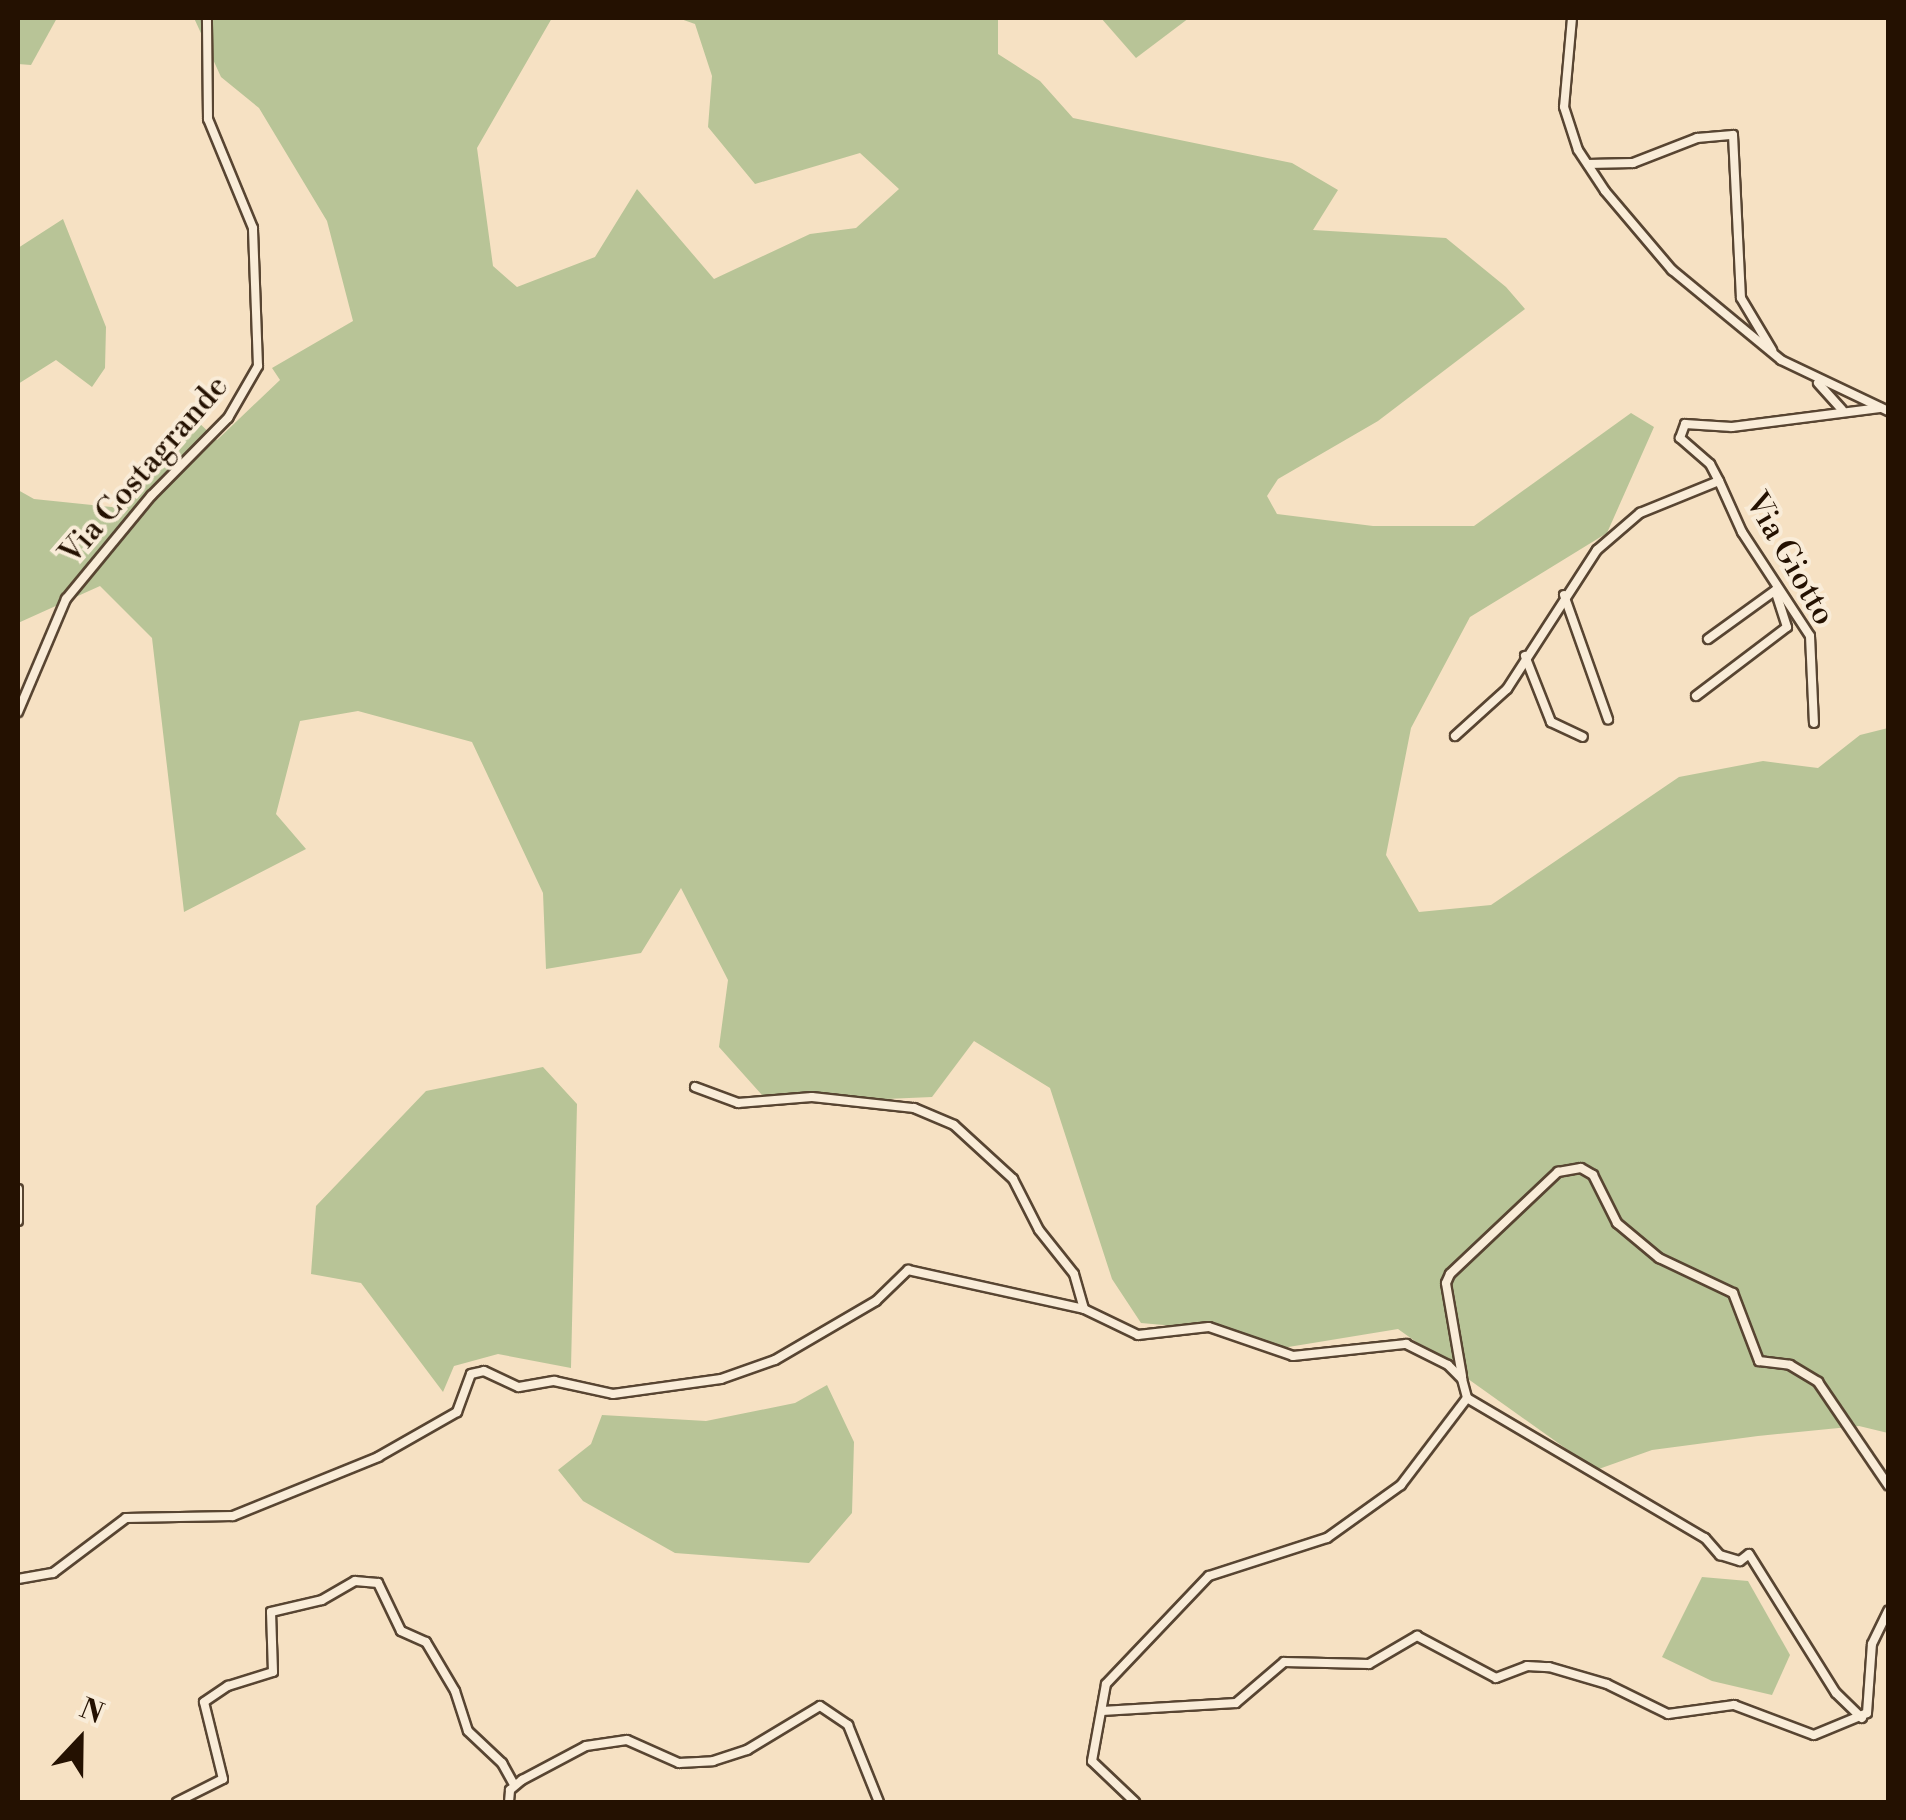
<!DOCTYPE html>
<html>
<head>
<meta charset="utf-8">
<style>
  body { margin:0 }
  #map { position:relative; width:1906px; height:1820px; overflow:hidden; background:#f6e1c3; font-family:"Libre Bodoni",serif }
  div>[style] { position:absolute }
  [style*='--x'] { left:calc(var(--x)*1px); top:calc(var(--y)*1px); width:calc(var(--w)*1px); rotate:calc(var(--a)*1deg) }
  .green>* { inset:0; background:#b8c497 }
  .roads { filter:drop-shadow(2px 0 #584532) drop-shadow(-2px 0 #584532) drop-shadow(0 2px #584532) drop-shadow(0 -2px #584532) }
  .minor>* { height:8px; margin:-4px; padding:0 4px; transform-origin:4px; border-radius:4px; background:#f9ecd8 }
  span { translate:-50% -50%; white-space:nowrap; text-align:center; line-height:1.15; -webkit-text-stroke:8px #f9ecd8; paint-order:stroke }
  .street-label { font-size:32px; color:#241101 }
  .frame { position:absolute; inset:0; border:20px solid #241101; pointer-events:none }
  .north { position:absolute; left:30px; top:1690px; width:100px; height:100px; -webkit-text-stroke:8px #f9ecd8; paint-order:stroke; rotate:22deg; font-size:28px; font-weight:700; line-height:40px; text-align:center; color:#241101 }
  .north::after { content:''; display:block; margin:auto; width:35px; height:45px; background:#241101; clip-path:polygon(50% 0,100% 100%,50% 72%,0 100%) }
</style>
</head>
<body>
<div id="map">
  <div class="green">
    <i style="clip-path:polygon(18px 18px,57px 18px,31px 65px,18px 64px)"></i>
    <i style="clip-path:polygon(194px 18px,552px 18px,477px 148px,493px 266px,517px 287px,595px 257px,637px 189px,714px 279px,810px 234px,856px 228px,899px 189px,860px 153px,755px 184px,708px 127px,712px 76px,695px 24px,678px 18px,998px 18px,998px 54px,1040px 81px,1073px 118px,1292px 163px,1338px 190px,1313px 230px,1446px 238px,1506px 287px,1525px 309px,1378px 421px,1278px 479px,1267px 496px,1277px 514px,1373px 526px,1474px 526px,1631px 413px,1654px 427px,1607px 533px,1470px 617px,1411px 728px,1386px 855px,1419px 912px,1491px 905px,1679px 777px,1763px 761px,1818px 768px,1860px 735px,1888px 728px,1888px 1433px,1859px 1426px,1758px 1436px,1652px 1450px,1596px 1470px,1398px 1329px,1270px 1350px,1208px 1329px,1141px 1323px,1112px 1279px,1050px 1088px,974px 1041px,932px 1097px,770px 1104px,719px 1047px,728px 980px,681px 888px,641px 953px,546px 969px,543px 893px,472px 742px,358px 711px,300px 721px,276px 814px,306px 849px,184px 912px,152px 638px,100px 586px,18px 623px,18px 490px,34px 499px,121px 508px,196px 420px,217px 440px,280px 380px,272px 368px,353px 321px,327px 221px,259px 108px,221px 77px)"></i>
    <i style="clip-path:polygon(1101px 18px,1189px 18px,1136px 58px)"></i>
    <i style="clip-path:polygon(63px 219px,106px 327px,105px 368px,92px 387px,56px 360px,18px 384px,18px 248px)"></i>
    <i style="clip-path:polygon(543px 1067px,577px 1104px,571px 1368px,498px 1354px,454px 1366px,443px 1392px,361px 1283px,311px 1274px,316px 1206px,426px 1091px)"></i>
    <i style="clip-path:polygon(827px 1385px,854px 1442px,852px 1513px,809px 1563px,675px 1553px,583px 1501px,558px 1470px,591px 1444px,602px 1415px,706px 1421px,795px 1403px)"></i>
    <i style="clip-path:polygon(1702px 1577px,1748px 1581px,1790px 1655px,1772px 1695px,1712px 1681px,1662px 1657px)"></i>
  </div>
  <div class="roads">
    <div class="minor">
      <i style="--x:1572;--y:18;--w:89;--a:95.1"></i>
      <i style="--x:1564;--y:107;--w:45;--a:72"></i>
      <i style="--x:1578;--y:150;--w:49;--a:56.6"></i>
      <i style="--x:1605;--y:191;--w:104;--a:49.7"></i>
      <i style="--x:1672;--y:270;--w:141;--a:39.5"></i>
      <i style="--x:1781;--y:360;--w:119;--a:25.5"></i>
      <i style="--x:1588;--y:164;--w:45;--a:-1.3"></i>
      <i style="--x:1633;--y:163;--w:69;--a:-21.3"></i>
      <i style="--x:1697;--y:138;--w:36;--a:-5"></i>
      <i style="--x:1733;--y:135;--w:163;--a:87.2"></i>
      <i style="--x:1741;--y:298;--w:61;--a:59.2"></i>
      <i style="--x:1818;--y:383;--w:36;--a:48"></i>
      <i style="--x:1719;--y:481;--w:56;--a:65.7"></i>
      <i style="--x:1742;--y:532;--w:124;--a:56.8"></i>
      <i style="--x:1810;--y:636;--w:87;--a:87.4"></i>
      <i style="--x:1564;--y:595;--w:132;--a:70.5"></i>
      <i style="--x:1708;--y:639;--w:84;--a:-35.8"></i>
      <i style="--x:1525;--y:656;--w:71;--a:68.5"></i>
      <i style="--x:1551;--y:722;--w:35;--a:25"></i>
      <i style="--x:1696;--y:696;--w:114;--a:-37.2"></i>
      <i style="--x:1787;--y:627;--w:38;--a:-108"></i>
      <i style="--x:18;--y:712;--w:123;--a:-67"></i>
      <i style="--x:66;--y:599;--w:134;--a:-50.5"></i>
      <i style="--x:151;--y:496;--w:110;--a:-45.4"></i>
      <i style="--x:228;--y:418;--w:60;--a:-60"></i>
      <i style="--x:258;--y:366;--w:138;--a:-92.1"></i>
      <i style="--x:253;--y:228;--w:118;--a:-112.4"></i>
      <i style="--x:208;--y:119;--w:101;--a:-90.6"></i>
      <i style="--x:1455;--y:736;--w:70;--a:-42.1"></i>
      <i style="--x:1507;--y:689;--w:166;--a:-57.1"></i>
      <i style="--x:1597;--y:550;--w:57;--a:-40.7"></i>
      <i style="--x:1640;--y:513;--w:85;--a:-22.1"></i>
      <i style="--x:1719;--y:481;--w:19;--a:-118"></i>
      <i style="--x:1710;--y:464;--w:40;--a:-139"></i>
      <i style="--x:1680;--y:438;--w:15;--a:-70"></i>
      <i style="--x:1685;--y:424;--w:47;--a:3.7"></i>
      <i style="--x:1732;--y:427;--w:149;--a:-7.3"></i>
      <i style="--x:695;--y:1087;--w:46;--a:20.4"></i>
      <i style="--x:738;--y:1103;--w:74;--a:-4.6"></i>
      <i style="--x:812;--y:1097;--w:103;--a:6.2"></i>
      <i style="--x:914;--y:1108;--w:43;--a:23"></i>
      <i style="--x:954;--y:1125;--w:80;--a:42.5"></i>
      <i style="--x:1013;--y:1179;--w:57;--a:63"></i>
      <i style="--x:1039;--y:1230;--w:56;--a:51.5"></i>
      <i style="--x:1074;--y:1274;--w:36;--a:74"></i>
      <i style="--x:18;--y:1189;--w:32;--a:90"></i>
      <i style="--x:1462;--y:1376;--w:94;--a:-99.8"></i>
      <i style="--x:1446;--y:1283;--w:10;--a:-66"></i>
      <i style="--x:1450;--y:1274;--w:149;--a:-43.4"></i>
      <i style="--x:1558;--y:1172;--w:23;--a:-10"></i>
      <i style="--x:1581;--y:1168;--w:14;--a:30"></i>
      <i style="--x:1593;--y:1175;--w:54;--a:63.4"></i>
      <i style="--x:1617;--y:1223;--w:55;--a:39.8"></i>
      <i style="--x:1659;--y:1258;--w:82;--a:25.3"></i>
      <i style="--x:1733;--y:1293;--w:73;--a:69.1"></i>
      <i style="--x:1759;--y:1361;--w:31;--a:7"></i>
      <i style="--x:1790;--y:1365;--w:33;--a:31"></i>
      <i style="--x:1818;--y:1382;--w:125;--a:55.8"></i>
      <i style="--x:1467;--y:1398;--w:276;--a:30.5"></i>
      <i style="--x:1705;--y:1538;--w:23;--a:49"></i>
      <i style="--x:1720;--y:1555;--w:21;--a:17"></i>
      <i style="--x:1740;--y:1561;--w:11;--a:-38"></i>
      <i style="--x:1749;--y:1554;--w:164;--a:58"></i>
      <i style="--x:1836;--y:1693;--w:36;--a:44"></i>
      <i style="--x:18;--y:1579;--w:36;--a:-10"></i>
      <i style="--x:53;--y:1573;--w:91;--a:-37"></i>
      <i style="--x:126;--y:1518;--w:107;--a:-1.1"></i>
      <i style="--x:233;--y:1516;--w:157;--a:-22.1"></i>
      <i style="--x:378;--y:1457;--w:91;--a:-29.7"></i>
      <i style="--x:457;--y:1412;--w:40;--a:-69.8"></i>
      <i style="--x:471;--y:1374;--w:13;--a:-13"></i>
      <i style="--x:484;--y:1371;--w:38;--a:25"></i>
      <i style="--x:519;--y:1387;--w:36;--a:-10"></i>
      <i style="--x:554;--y:1381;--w:60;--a:12.4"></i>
      <i style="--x:613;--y:1394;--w:109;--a:-7.9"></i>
      <i style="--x:721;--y:1379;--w:57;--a:-19.4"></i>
      <i style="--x:775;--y:1360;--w:117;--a:-30.3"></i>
      <i style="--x:876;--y:1301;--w:45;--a:-44.1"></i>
      <i style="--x:908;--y:1270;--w:180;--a:12.5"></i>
      <i style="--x:1084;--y:1309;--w:60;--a:25.7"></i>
      <i style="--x:1138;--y:1335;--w:71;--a:-6.4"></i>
      <i style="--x:1209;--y:1327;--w:89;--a:19"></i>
      <i style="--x:1293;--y:1356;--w:114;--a:-6.1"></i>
      <i style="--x:1406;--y:1344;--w:47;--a:26.6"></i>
      <i style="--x:1448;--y:1365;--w:20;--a:45"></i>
      <i style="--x:1462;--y:1379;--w:20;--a:75"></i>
      <i style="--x:1102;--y:1711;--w:134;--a:-3.4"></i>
      <i style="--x:1236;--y:1703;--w:63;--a:-40.5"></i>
      <i style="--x:1284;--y:1662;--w:85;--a:1.3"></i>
      <i style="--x:1369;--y:1664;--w:56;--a:-30.3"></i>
      <i style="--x:1417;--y:1636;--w:89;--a:28"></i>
      <i style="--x:1496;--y:1678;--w:33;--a:-21"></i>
      <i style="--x:1527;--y:1666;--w:22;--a:3"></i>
      <i style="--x:1549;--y:1667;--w:60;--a:16.3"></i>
      <i style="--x:1607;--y:1684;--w:68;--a:26.2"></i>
      <i style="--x:1668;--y:1714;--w:67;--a:-7.8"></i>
      <i style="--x:1734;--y:1705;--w:85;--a:20.6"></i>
      <i style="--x:1814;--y:1735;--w:57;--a:-22.5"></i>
      <i style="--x:1867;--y:1713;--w:69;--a:-85.9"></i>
      <i style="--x:1872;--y:1644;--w:37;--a:-64"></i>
      <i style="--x:177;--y:1802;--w:51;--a:-26.6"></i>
      <i style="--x:223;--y:1779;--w:79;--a:-103.9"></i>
      <i style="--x:204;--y:1702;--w:29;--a:-34"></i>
      <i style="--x:228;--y:1686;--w:47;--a:-17.3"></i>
      <i style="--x:273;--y:1672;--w:60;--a:-91.9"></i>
      <i style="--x:271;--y:1612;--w:52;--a:-13.2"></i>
      <i style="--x:322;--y:1600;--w:38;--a:-30"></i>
      <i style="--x:355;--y:1581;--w:23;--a:5"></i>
      <i style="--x:378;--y:1583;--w:53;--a:64.4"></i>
      <i style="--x:401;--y:1631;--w:27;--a:24"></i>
      <i style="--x:426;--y:1642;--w:57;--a:59.4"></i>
      <i style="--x:455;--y:1691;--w:42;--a:72"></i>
      <i style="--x:468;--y:1731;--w:47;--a:43.3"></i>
      <i style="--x:502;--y:1763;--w:25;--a:61"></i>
      <i style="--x:509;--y:1802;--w:12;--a:-85"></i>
      <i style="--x:510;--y:1790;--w:16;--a:-40"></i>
      <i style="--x:522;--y:1780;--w:72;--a:-28"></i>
      <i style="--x:586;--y:1746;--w:41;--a:-8.3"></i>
      <i style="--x:627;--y:1740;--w:57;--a:23.9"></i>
      <i style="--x:679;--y:1763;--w:34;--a:-3"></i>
      <i style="--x:713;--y:1761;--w:36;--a:-18"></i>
      <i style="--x:747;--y:1750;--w:85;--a:-31.1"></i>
      <i style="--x:820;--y:1706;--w:34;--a:34"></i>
      <i style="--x:848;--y:1725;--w:83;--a:68.1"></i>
      <i style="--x:1135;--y:1802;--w:59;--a:-136.4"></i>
      <i style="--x:1092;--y:1761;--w:78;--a:-79.7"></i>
      <i style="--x:1106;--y:1684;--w:149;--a:-46.4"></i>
      <i style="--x:1209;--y:1576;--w:124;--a:-17.9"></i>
      <i style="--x:1327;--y:1538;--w:91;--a:-35.6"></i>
      <i style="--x:1401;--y:1485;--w:109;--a:-52.8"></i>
    </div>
  </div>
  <div class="street-label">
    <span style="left:144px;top:470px;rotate:-49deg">Via Costagrande</span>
    <span style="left:1790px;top:559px;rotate:60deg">Via Giotto</span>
  </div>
  <div class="frame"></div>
  <div class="north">N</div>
</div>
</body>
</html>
